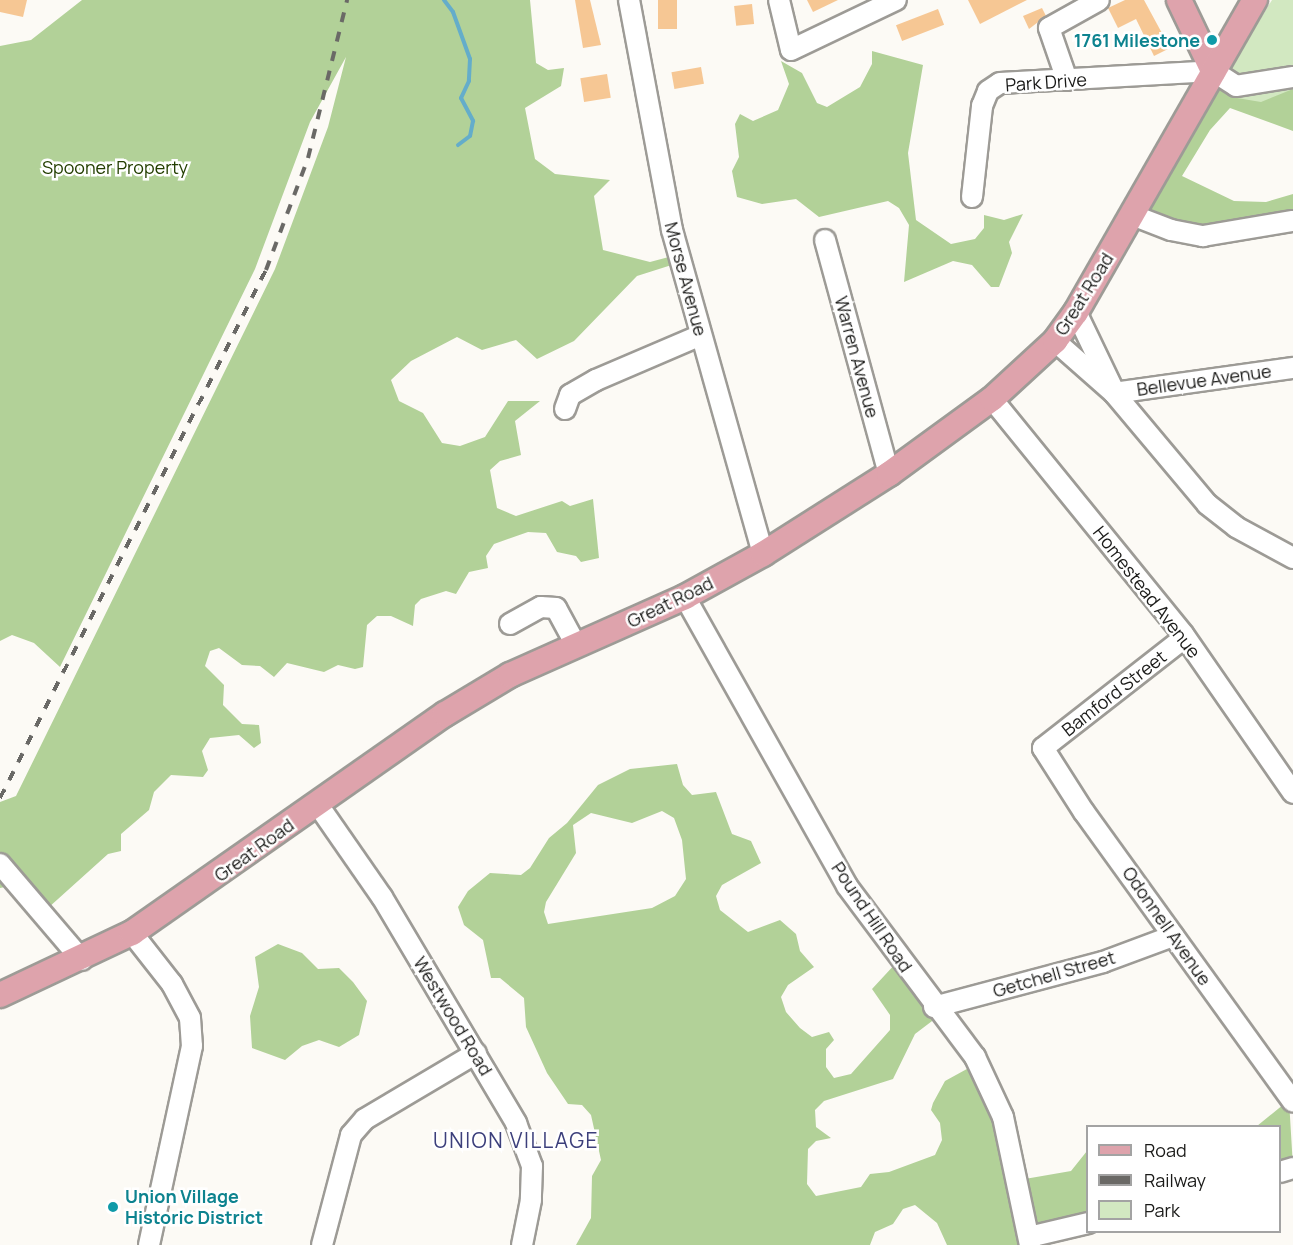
<!DOCTYPE html>
<html>
<head>
<meta charset="utf-8">
<style>
  body { margin:0 }
  #map { position:relative; width:1293px; height:1245px; overflow:hidden; background:#fcfaf5; font-family:Manrope,sans-serif }
  div>[style] { position:absolute }
  [style*='--x'] { left:calc(var(--x)*1px); top:calc(var(--y)*1px); width:calc(var(--w)*1px); rotate:calc(var(--a)*1deg) }
  .green>* { inset:0; background:#d2e8c1 }
  .forest>* { inset:0; background:#b2d198 }
  .stream>* { height:4px; margin:-2px; padding:0 2px; transform-origin:2px; border-radius:2px; background:#64adca }
  .building>* { inset:0; background:#f6c794; transform-origin:0 0 }
  .roads { filter:drop-shadow(2px 0 #9d9b96) drop-shadow(-2px 0 #9d9b96) drop-shadow(0 2px #9d9b96) drop-shadow(0 -2px #9d9b96) }
  .minor>* { height:20px; margin:-10px; padding:0 10px; transform-origin:10px; border-radius:10px; background:#fff }
  .major>* { height:24px; margin:-12px; padding:0 12px; transform-origin:12px; border-radius:12px; background:#dea3ac }
  .rail>* { height:4px; margin-top:-2px; transform-origin:0; background:repeating-linear-gradient(90deg,#6a6966 0 10px,transparent 0 20px) }
  .dots>* { width:16px; height:16px; translate:-50% -50%; box-sizing:border-box; border:3px solid #fff; border-radius:50% }
  span { translate:-50% -50%; white-space:nowrap; text-align:center; line-height:1.15; -webkit-text-stroke:5px #fff; paint-order:stroke }
  .culture-label { font-size:18px; color:#0d838f; font-weight:700 }
  .right { translate:-100% -50%; text-align:right }
  .left { translate:0 -50%; text-align:left }
  .street-label { font-size:18px; color:#1a1a18 }
  .park-label { font-size:18px; color:#233e00 }
  .quarter-label { font-size:21px; color:#3c3f7b; letter-spacing:1.5px }
  .legend { position:absolute; left:1086px; top:1125px; width:195px; height:108px; box-sizing:border-box; background:#fff; border:2px solid #a3a3a3; margin:0; padding:8px 10px; list-style:none; font-size:18px; color:#1a1a18 }
  .legend li { display:flex; align-items:center; gap:12px; height:30px }
  .legend b { width:30px; border:2px solid #a3a3a3 }
</style>
</head>
<body>
<div id="map">
  <div class="green">
    <i style="clip-path:polygon(1272px 0,1293px 0,1293px 105px,1249px 108px,1212px 97px)"></i>
  </div>
  <div class="forest">
    <i style="clip-path:polygon(82px 0,530px 0,536px 63px,548px 70px,564px 68px,561px 86px,525px 108px,535px 159px,555px 174px,610px 180px,594px 196px,603px 250px,650px 262px,680px 254px,681px 262px,637px 276px,574px 341px,537px 359px,516px 340px,482px 350px,457px 337px,411px 361px,391px 380px,399px 401px,423px 413px,442px 443px,460px 446px,485px 437px,508px 401px,540px 401px,515px 421px,521px 455px,500px 461px,490px 470px,497px 508px,516px 516px,562px 501px,570px 506px,593px 499px,599px 558px,581px 562px,576px 556px,557px 552px,546px 533px,528px 532px,494px 544px,486px 556px,488px 568px,469px 572px,456px 594px,446px 591px,421px 599px,415px 605px,413px 626px,391px 616px,377px 616px,367px 625px,363px 667px,355px 669px,338px 665px,324px 672px,287px 663px,274px 677px,260px 666px,242px 665px,219px 648px,210px 651px,205px 666px,224px 685px,223px 705px,242px 724px,259px 725px,261px 743px,254px 748px,239px 735px,210px 738px,202px 751px,208px 770px,203px 777px,171px 775px,154px 792px,149px 810px,121px 834px,121px 851px,108px 854px,48px 908px,20px 884px,0 888px,0 802px,16px 796px,275px 269px,328px 127px,346px 57px,310px 122px,255px 269px,60px 667px,34px 643px,12px 635px,0 641px,0 46px,31px 40px)"></i>
    <i style="clip-path:polygon(872px 51px,923px 65px,908px 153px,916px 220px,951px 244px,975px 239px,984px 228px,984px 215px,1004px 220px,1023px 214px,1009px 242px,1012px 253px,999px 287px,991px 287px,972px 265px,953px 261px,904px 282px,909px 225px,899px 208px,888px 201px,819px 217px,796px 199px,762px 204px,737px 197px,732px 171px,739px 157px,735px 124px,740px 114px,753px 121px,778px 110px,789px 84px,781px 61px,802px 73px,817px 103px,827px 107px,860px 87px,872px 64px)"></i>
    <i style="clip-path:polygon(1210px 84px,1231px 97px,1261px 102px,1293px 89px,1293px 131px,1230px 108px,1210px 130px,1182px 176px,1234px 201px,1266px 202px,1293px 194px,1293px 220px,1199px 236px,1138px 216px)"></i>
    <i style="clip-path:polygon(evenodd,677px 764px,683px 785px,692px 795px,716px 792px,732px 834px,751px 841px,761px 863px,722px 885px,716px 896px,720px 910px,748px 932px,780px 920px,796px 934px,800px 951px,814px 967px,788px 985px,781px 997px,786px 1012px,800px 1028px,812px 1037px,829px 1032px,834px 1040px,826px 1049px,826px 1067px,834px 1078px,851px 1074px,890px 1030px,890px 1015px,872px 989px,897px 962px,940px 1015px,915px 1034px,893px 1079px,824px 1101px,815px 1110px,816px 1127px,831px 1138px,816px 1141px,808px 1149px,807px 1184px,816px 1196px,861px 1187px,870px 1174px,889px 1172px,935px 1155px,942px 1140px,940px 1123px,931px 1110px,933px 1103px,945px 1081px,976px 1064px,1019px 1180px,1071px 1171px,1087px 1151px,1087px 1222px,1029px 1245px,947px 1245px,937px 1223px,915px 1205px,903px 1209px,893px 1224px,875px 1232px,870px 1245px,576px 1245px,591px 1218px,592px 1176px,601px 1160px,591px 1115px,582px 1105px,568px 1104px,547px 1073px,526px 1027px,524px 998px,500px 978px,491px 978px,483px 940px,464px 925px,458px 907px,468px 891px,490px 873px,521px 875px,530px 868px,549px 838px,567px 823px,598px 785px,630px 769px,677px 764px,662px 811px,674px 818px,682px 840px,686px 879px,675px 896px,652px 908px,548px 924px,544px 912px,546px 902px,576px 853px,573px 825px,591px 813px,632px 823px,662px 811px)"></i>
    <i style="clip-path:polygon(278px 944px,302px 953px,318px 969px,339px 968px,353px 982px,367px 1001px,359px 1035px,339px 1047px,319px 1040px,302px 1046px,285px 1060px,252px 1048px,250px 1016px,259px 987px,255px 957px)"></i>
    <i style="clip-path:polygon(1289px 1100px,1293px 1167px,1280px 1171px,1280px 1126px,1257px 1126px)"></i>
  </div>
  <div class="stream">
    <i style="--x:444;--y:0;--w:15;--a:53"></i>
    <i style="--x:453;--y:12;--w:50;--a:70.1"></i>
    <i style="--x:470;--y:59;--w:22;--a:93"></i>
    <i style="--x:469;--y:81;--w:19;--a:115"></i>
    <i style="--x:461;--y:98;--w:26;--a:62"></i>
    <i style="--x:473;--y:121;--w:15;--a:101"></i>
    <i style="--x:470;--y:136;--w:15;--a:143"></i>
  </div>
  <div class="building">
    <i style="clip-path:polygon(0 0,27px 0,23px 17px,0 12px)"></i>
    <i style="clip-path:polygon(575px 0,590px 0,601px 45px,583px 48px)"></i>
    <i style="left:658px;top:0;width:19px;height:29px"></i>
    <i style="clip-path:polygon(807px 0,838px 0,813px 12px)"></i>
    <i style="clip-path:polygon(968px 0,1027px 0,980px 24px)"></i>
    <i style="clip-path:polygon(1125px 0,1144px 0,1170px 48px,1154px 56px,1136px 19px,1118px 28px,1108px 8px)"></i>
    <i style="left:752px;top:4px;width:20px;height:18px;rotate:84deg"></i>
    <i style="clip-path:polygon(1042px 8px,1046px 16px,1029px 29px,1023px 16px)"></i>
    <i style="left:938px;top:9px;width:17px;height:45px;rotate:69deg"></i>
    <i style="left:701px;top:67px;width:17px;height:30px;rotate:80deg"></i>
    <i style="left:607px;top:74px;width:24px;height:27px;rotate:81deg"></i>
  </div>
  <div class="roads">
    <div class="minor">
      <i style="--x:629;--y:0;--w:234;--a:79.4"></i>
      <i style="--x:672;--y:230;--w:337;--a:74.3"></i>
      <i style="--x:779;--y:0;--w:51;--a:76.5"></i>
      <i style="--x:791;--y:50;--w:116;--a:-25.5"></i>
      <i style="--x:1067;--y:80;--w:55;--a:-109.1"></i>
      <i style="--x:1049;--y:28;--w:57;--a:-29.2"></i>
      <i style="--x:972;--y:197;--w:92;--a:-83.7"></i>
      <i style="--x:982;--y:106;--w:16;--a:-68"></i>
      <i style="--x:988;--y:91;--w:14;--a:-34"></i>
      <i style="--x:1000;--y:83;--w:213;--a:-3.2"></i>
      <i style="--x:1213;--y:71;--w:27;--a:33"></i>
      <i style="--x:1236;--y:86;--w:58;--a:-9"></i>
      <i style="--x:1132;--y:215;--w:42;--a:21"></i>
      <i style="--x:1171;--y:230;--w:33;--a:11"></i>
      <i style="--x:1203;--y:236;--w:91;--a:-9.5"></i>
      <i style="--x:825;--y:240;--w:243;--a:74.7"></i>
      <i style="--x:1076;--y:312;--w:83;--a:64.4"></i>
      <i style="--x:1055;--y:341;--w:79;--a:41.4"></i>
      <i style="--x:1114;--y:393;--w:145;--a:50"></i>
      <i style="--x:1207;--y:504;--w:37;--a:38"></i>
      <i style="--x:1236;--y:527;--w:65;--a:28.5"></i>
      <i style="--x:1114;--y:393;--w:181;--a:-8"></i>
      <i style="--x:992;--y:399;--w:303;--a:50.9"></i>
      <i style="--x:1183;--y:634;--w:193;--a:55.3"></i>
      <i style="--x:565;--y:409;--w:15;--a:-70"></i>
      <i style="--x:570;--y:395;--w:30;--a:-30"></i>
      <i style="--x:596;--y:380;--w:114;--a:-23.2"></i>
      <i style="--x:685;--y:597;--w:331;--a:60.7"></i>
      <i style="--x:847;--y:886;--w:214;--a:53.2"></i>
      <i style="--x:975;--y:1057;--w:66;--a:65"></i>
      <i style="--x:1003;--y:1117;--w:131;--a:78.1"></i>
      <i style="--x:510;--y:624;--w:35;--a:-29"></i>
      <i style="--x:541;--y:607;--w:15;--a:4"></i>
      <i style="--x:556;--y:608;--w:42;--a:61.6"></i>
      <i style="--x:1184;--y:638;--w:179;--a:142"></i>
      <i style="--x:1043;--y:748;--w:76;--a:57.4"></i>
      <i style="--x:1084;--y:812;--w:357;--a:54.2"></i>
      <i style="--x:318;--y:805;--w:112;--a:55.2"></i>
      <i style="--x:382;--y:897;--w:263;--a:59.3"></i>
      <i style="--x:516;--y:1123;--w:46;--a:69.6"></i>
      <i style="--x:532;--y:1166;--w:34;--a:92"></i>
      <i style="--x:531;--y:1200;--w:46;--a:101.3"></i>
      <i style="--x:0;--y:864;--w:126;--a:49.5"></i>
      <i style="--x:132;--y:933;--w:65;--a:51.9"></i>
      <i style="--x:172;--y:984;--w:38;--a:62"></i>
      <i style="--x:190;--y:1018;--w:28;--a:86"></i>
      <i style="--x:192;--y:1046;--w:204;--a:102.2"></i>
      <i style="--x:934;--y:1007;--w:175;--a:-14.9"></i>
      <i style="--x:1103;--y:962;--w:75;--a:-20.4"></i>
      <i style="--x:1280;--y:1172;--w:14;--a:-17"></i>
      <i style="--x:1029;--y:1237;--w:61;--a:-13.3"></i>
      <i style="--x:322;--y:1245;--w:114;--a:-75.2"></i>
      <i style="--x:351;--y:1135;--w:21;--a:-49"></i>
      <i style="--x:365;--y:1119;--w:129;--a:-30.7"></i>
    </div>
    <div class="major">
      <i style="--x:1179;--y:0;--w:79;--a:64.4"></i>
      <i style="--x:0;--y:995;--w:146;--a:-25.2"></i>
      <i style="--x:132;--y:933;--w:382;--a:-35"></i>
      <i style="--x:445;--y:714;--w:76;--a:-31"></i>
      <i style="--x:510;--y:675;--w:192;--a:-24"></i>
      <i style="--x:685;--y:597;--w:89;--a:-28.9"></i>
      <i style="--x:763;--y:554;--w:149;--a:-32.4"></i>
      <i style="--x:889;--y:474;--w:127;--a:-36.1"></i>
      <i style="--x:992;--y:399;--w:86;--a:-42.6"></i>
      <i style="--x:1055;--y:341;--w:36;--a:-54"></i>
      <i style="--x:1076;--y:312;--w:360;--a:-60.2"></i>
    </div>
  </div>
  <div class="rail">
    <i style="--x:0;--y:798;--w:591;--a:-63.26"></i>
    <i style="--x:266;--y:270;--w:120;--a:-69.4"></i>
    <i style="--x:308;--y:158;--w:163;--a:-76.1"></i>
  </div>
  <div class="dots">
    <i style="left:1212px;top:40px;background:#0f9aa8"></i>
    <i style="left:113px;top:1207px;background:#0f9aa8"></i>
  </div>
  <div class="culture-label">
    <span class="right" style="left:1200px;top:40px">1761 Milestone</span>
    <span class="left" style="left:125px;top:1207px">Union Village<br>Historic District</span>
  </div>
  <div class="street-label">
    <span style="left:1046px;top:82px;rotate:-4deg">Park Drive</span>
    <span style="left:686px;top:279px;rotate:75deg">Morse Avenue</span>
    <span style="left:1084px;top:294px;rotate:-58deg">Great Road</span>
    <span style="left:857px;top:357px;rotate:75deg">Warren Avenue</span>
    <span style="left:1204px;top:380px;rotate:-8deg">Bellevue Avenue</span>
    <span style="left:1147px;top:592px;rotate:52deg">Homestead Avenue</span>
    <span style="left:670px;top:602px;rotate:-26deg">Great Road</span>
    <span style="left:1114px;top:693px;rotate:-38deg">Bamford Street</span>
    <span style="left:254px;top:850px;rotate:-36deg">Great Road</span>
    <span style="left:872px;top:917px;rotate:56deg">Pound Hill Road</span>
    <span style="left:1167px;top:926px;rotate:55deg">Odonnell Avenue</span>
    <span style="left:1054px;top:974px;rotate:-16deg">Getchell Street</span>
    <span style="left:453px;top:1016px;rotate:59deg">Westwood Road</span>
  </div>
  <div class="park-label">
    <span style="left:115px;top:167px">Spooner Property</span>
  </div>
  <div class="quarter-label">
    <span style="left:516px;top:1140px">UNION VILLAGE</span>
  </div>
  <ul class="legend">
  <li><b style="height:8px;background:#dea3ac"></b>Road</li>
  <li><b style="height:8px;background:#6a6966"></b>Railway</li>
  <li><b style="height:16px;background:#d2e8c1"></b>Park</li>
  </ul>
</div>
</body>
</html>
